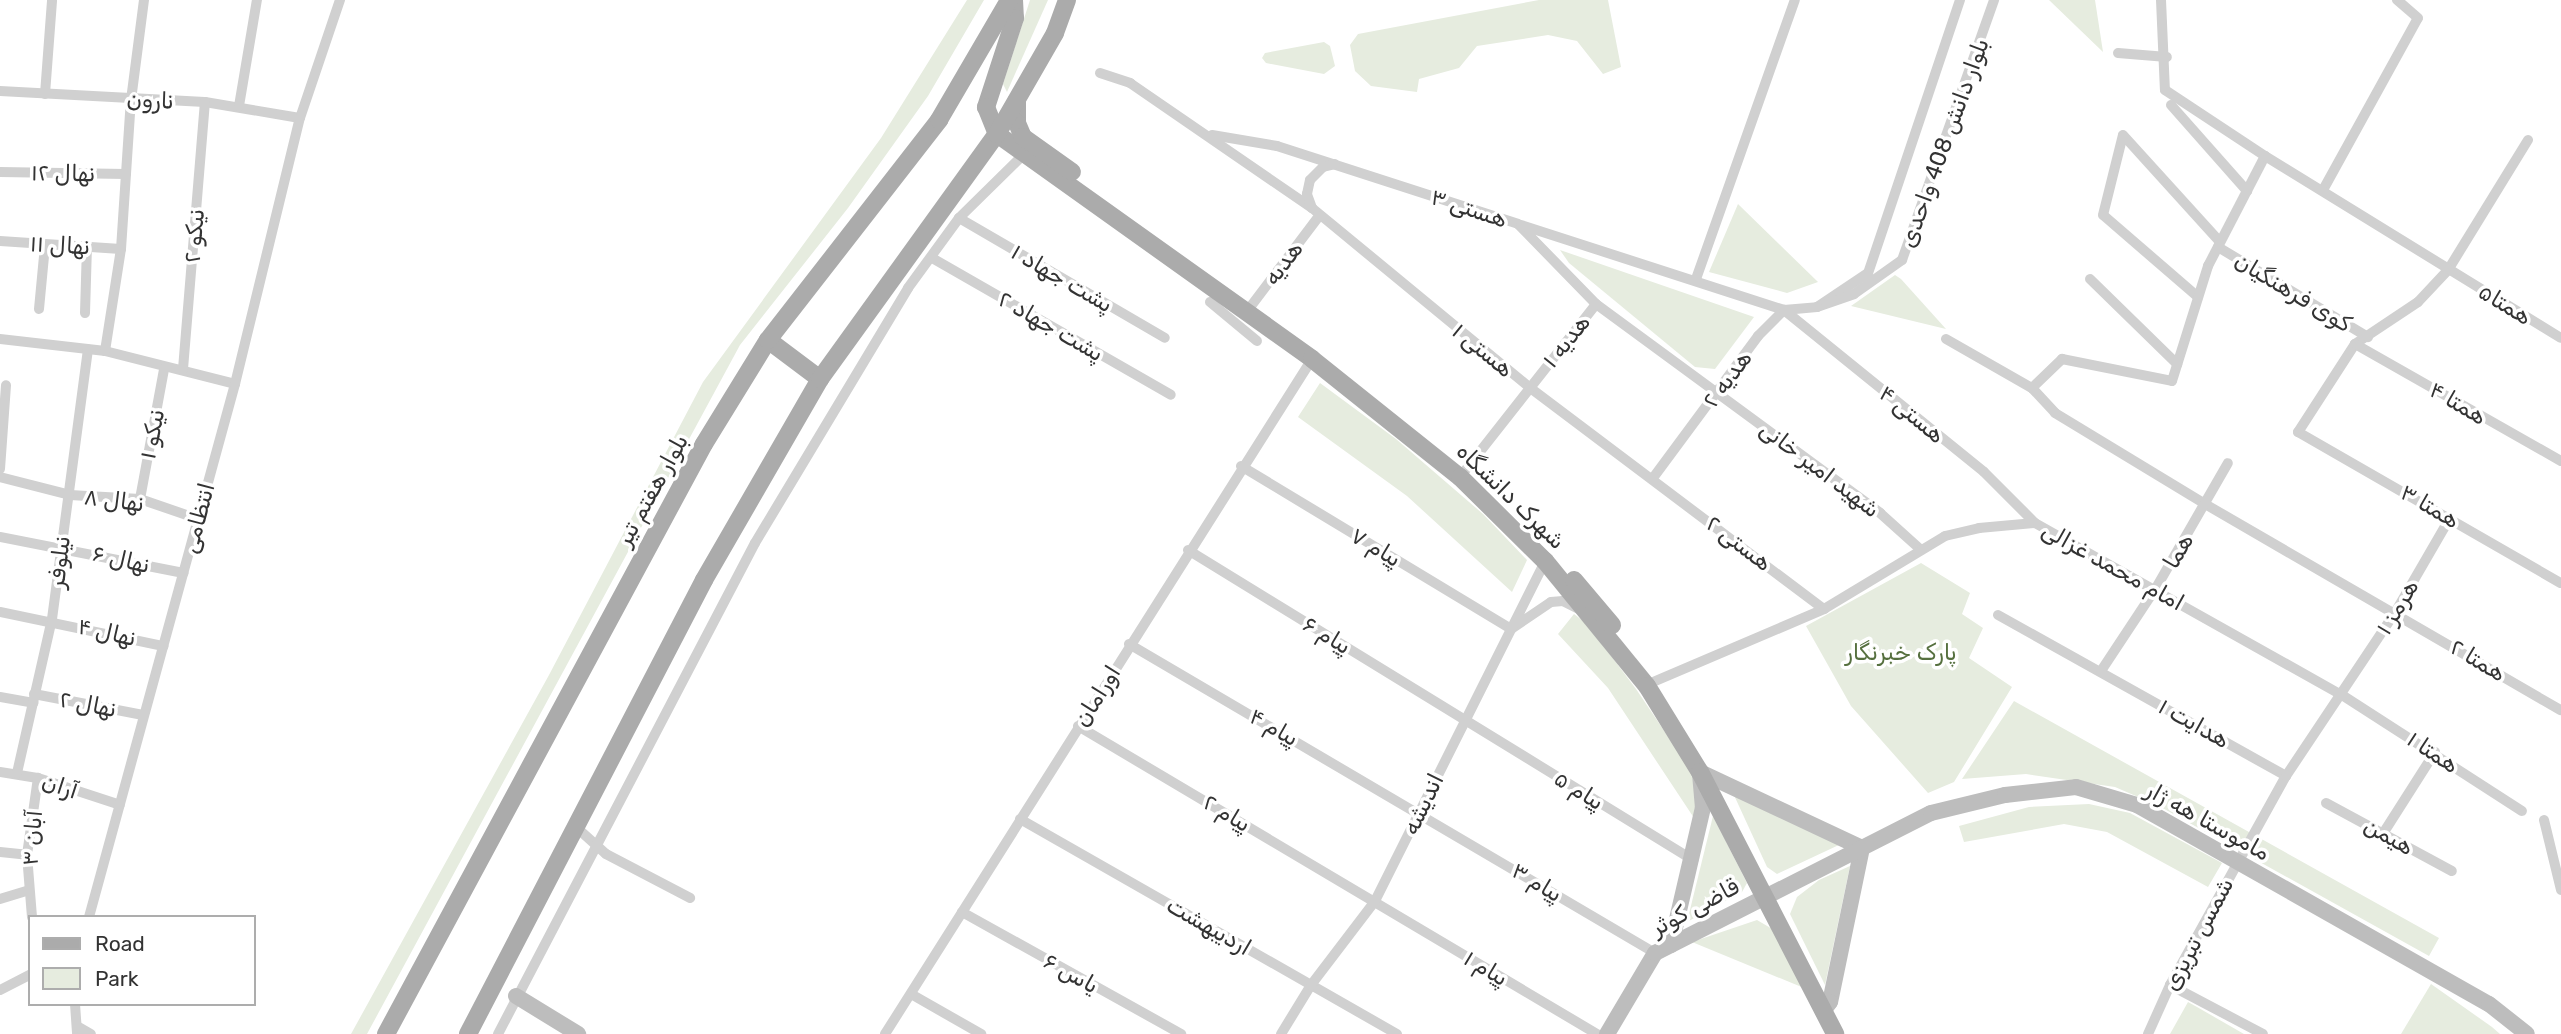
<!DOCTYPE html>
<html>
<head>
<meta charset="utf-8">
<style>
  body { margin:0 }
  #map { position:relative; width:2561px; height:1034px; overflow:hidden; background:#fff; font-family:Rubik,"Noto Sans Arabic",sans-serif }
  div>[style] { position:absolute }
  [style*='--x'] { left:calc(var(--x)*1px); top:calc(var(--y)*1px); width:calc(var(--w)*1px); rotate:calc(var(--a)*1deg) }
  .green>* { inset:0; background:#e6ecdf }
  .street>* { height:10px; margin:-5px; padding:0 5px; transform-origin:5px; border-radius:5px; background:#d0d0d0 }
  .secondary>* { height:16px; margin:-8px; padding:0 8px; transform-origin:8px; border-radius:8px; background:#bdbdbd }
  .primary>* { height:18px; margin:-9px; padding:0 9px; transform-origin:9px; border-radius:9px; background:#ababab }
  span { translate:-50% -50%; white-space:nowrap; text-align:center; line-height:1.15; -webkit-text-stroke:7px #fff; paint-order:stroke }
  .street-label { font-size:23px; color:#333 }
  .park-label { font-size:23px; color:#56703f }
  .legend { position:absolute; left:28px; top:915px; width:228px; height:91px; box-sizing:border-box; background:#fff; border:2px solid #adadad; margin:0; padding:9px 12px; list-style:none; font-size:21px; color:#333 }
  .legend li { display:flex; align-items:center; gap:14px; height:35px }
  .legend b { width:35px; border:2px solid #adadad }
</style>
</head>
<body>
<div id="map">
  <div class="green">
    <i style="clip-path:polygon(967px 0,984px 0,928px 96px,848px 208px,740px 345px,367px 1034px,351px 1034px,549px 675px,703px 382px,881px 138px)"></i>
    <i style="clip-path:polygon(1030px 0,1048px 0,1007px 92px,1003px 84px)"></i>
    <i style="clip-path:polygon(1539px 0,1608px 0,1621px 67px,1603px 74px,1577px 41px,1548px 35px,1477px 46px,1459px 68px,1419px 79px,1417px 92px,1371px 86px,1355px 71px,1350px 45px,1358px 34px)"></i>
    <i style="clip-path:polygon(2049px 0,2095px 0,2103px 52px)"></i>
    <i style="clip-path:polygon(1324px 42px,1330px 46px,1335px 66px,1324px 74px,1266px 63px,1262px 58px,1265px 53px)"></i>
    <i style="clip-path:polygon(1738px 204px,1818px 282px,1787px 293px,1709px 272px)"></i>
    <i style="clip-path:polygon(1560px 250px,1754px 317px,1715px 369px,1695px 367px,1569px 263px)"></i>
    <i style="clip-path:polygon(1895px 275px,1901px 279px,1946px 329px,1851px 306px)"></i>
    <i style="clip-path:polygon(1320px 383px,1396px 439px,1483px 514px,1527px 560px,1512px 592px,1407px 496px,1298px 417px)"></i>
    <i style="clip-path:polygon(1921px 563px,1970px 593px,1962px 614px,1983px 628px,1969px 658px,2012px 687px,1954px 782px,1928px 793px,1851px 706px,1806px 626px)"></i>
    <i style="clip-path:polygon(1574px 614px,1587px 624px,1636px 689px,1698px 781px,1694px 818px,1608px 688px,1558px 634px)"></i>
    <i style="clip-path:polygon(2014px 701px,2439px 938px,2429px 956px,2159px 806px,2115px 787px,2026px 774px,1962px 779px)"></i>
    <i style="clip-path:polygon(1733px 793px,1841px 844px,1777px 874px,1767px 867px)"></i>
    <i style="clip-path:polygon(2089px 804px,2130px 813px,2222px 863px,2208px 887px,2107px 832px,2064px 824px,1964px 842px,1959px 826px,2029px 807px)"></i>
    <i style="clip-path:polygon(1713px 816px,1747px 883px,1742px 892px,1687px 922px)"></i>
    <i style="clip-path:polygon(1850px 866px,1825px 985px,1790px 914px,1797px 897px,1819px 880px)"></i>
    <i style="clip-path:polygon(1757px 920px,1774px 930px,1804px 988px,1692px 942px)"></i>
    <i style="clip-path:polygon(2431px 984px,2492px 1027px,2500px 1034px,2401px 1034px)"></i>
    <i style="clip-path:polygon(2188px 1002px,2197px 1007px,2244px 1034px,2170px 1034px)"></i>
  </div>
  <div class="street">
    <i style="--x:1960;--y:0;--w:288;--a:108.6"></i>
    <i style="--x:1868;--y:273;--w:61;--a:146.3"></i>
    <i style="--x:1817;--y:307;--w:39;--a:-19"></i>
    <i style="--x:1854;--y:294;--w:59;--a:-35.3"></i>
    <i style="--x:1902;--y:260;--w:276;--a:-70.5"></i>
    <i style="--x:2161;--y:0;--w:90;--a:87.5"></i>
    <i style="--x:2165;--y:90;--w:120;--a:33.4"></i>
    <i style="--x:2118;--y:53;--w:49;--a:4.7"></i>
    <i style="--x:1100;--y:73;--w:32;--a:18"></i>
    <i style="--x:1130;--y:83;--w:221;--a:34.5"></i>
    <i style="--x:1312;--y:208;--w:281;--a:39.5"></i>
    <i style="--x:1529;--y:387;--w:369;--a:37"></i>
    <i style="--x:0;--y:91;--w:205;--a:3.1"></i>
    <i style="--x:205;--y:102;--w:96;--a:9.6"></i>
    <i style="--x:45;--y:94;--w:94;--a:-85.7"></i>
    <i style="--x:2171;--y:105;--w:115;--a:48.5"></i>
    <i style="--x:239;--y:106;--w:108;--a:-80.4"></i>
    <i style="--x:1212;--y:135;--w:66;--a:9.6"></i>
    <i style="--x:1277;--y:146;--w:253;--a:17.9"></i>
    <i style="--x:1518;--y:224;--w:112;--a:45.7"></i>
    <i style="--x:1596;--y:304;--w:353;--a:36.3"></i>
    <i style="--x:1880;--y:513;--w:54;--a:42"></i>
    <i style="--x:2528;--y:140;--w:153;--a:121.6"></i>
    <i style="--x:2448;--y:270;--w:44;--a:133.2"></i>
    <i style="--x:2418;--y:302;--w:76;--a:146.3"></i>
    <i style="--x:2355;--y:344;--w:105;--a:122.9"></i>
    <i style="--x:2298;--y:432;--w:303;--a:29.9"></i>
    <i style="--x:0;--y:172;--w:126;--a:0.9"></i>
    <i style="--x:2323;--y:190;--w:196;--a:-61.1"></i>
    <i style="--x:2418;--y:18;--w:28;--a:-139"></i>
    <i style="--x:1312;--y:208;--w:15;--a:-110"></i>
    <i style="--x:1307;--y:194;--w:14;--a:-78"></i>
    <i style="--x:1310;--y:180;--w:18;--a:-45"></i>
    <i style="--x:1323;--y:167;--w:12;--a:-14"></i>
    <i style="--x:959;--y:218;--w:238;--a:30.2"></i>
    <i style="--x:1521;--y:225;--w:276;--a:17.9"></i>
    <i style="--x:1784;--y:310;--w:257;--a:39"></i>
    <i style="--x:1984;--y:472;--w:72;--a:45"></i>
    <i style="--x:0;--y:241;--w:121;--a:3.8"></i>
    <i style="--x:2218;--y:247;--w:175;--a:31"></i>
    <i style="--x:932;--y:258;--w:275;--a:29.8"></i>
    <i style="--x:1696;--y:279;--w:296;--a:-70.5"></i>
    <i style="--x:2090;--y:279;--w:122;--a:44.3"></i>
    <i style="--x:2198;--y:297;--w:125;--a:-139.2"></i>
    <i style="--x:2103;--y:215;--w:82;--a:-76"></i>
    <i style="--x:2123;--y:135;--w:144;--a:47.8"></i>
    <i style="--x:1210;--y:302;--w:61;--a:39.7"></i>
    <i style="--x:39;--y:309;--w:63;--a:-84.6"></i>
    <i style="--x:1248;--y:310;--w:118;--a:-52.9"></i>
    <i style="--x:85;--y:313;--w:67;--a:-88.3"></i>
    <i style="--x:0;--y:339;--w:106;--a:6.5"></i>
    <i style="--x:105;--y:351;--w:134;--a:14.2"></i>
    <i style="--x:1946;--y:339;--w:99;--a:29.7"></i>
    <i style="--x:2032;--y:388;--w:34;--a:47"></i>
    <i style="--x:2055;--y:413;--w:175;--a:31.2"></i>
    <i style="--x:2205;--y:504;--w:411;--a:30.1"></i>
    <i style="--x:2355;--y:344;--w:237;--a:29.6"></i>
    <i style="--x:105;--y:351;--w:103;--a:-81.1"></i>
    <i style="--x:121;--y:249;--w:149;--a:-86.2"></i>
    <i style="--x:131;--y:100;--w:101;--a:-82.6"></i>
    <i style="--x:183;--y:369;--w:268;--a:-85.3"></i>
    <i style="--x:2032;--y:388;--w:42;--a:-44"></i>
    <i style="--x:2062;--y:359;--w:112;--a:11.3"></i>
    <i style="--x:2172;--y:381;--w:121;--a:-72.6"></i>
    <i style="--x:2208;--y:266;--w:124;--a:-62.6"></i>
    <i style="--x:2265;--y:156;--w:347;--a:31.6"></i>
    <i style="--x:1241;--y:466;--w:315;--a:31.1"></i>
    <i style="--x:1511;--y:629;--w:48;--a:-34"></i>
    <i style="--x:1551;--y:602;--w:12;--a:-5"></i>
    <i style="--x:1563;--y:601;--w:20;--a:27"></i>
    <i style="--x:0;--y:469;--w:84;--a:-85.9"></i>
    <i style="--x:0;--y:477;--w:72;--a:14.4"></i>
    <i style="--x:70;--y:495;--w:70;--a:3.3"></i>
    <i style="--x:140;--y:499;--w:61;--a:19"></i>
    <i style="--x:1460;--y:477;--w:220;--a:-51.8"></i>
    <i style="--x:1653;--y:478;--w:177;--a:-53.5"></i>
    <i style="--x:1758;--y:336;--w:37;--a:-45"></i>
    <i style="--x:1784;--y:310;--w:33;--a:-5"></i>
    <i style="--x:140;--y:499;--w:132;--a:-79.5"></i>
    <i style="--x:0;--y:537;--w:187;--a:11.1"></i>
    <i style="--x:1188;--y:550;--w:593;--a:31.54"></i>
    <i style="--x:0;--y:612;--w:167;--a:11.8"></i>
    <i style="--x:1998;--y:615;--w:330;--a:29.2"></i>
    <i style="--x:1129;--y:644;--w:610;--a:30.43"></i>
    <i style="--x:2101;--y:671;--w:100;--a:-56.5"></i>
    <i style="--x:2156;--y:588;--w:144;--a:-60.1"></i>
    <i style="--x:1646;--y:685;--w:194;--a:-23.1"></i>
    <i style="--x:1824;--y:609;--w:141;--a:-31.1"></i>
    <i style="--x:1945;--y:536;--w:35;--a:-13"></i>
    <i style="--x:1979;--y:528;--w:56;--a:-5.1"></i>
    <i style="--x:2035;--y:523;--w:352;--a:29.3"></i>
    <i style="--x:2342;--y:695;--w:214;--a:32.8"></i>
    <i style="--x:34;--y:694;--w:111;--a:10.9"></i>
    <i style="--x:0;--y:697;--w:34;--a:10"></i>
    <i style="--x:1078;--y:726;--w:604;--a:30.69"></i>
    <i style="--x:0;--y:772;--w:38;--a:9"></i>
    <i style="--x:38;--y:778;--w:86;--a:18.2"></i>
    <i style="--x:17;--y:773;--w:158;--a:-77.2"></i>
    <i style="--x:52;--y:619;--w:272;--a:-82.4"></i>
    <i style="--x:2326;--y:803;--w:143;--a:28.4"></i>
    <i style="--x:1020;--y:819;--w:434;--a:29.7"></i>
    <i style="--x:2544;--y:820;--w:72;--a:76.3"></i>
    <i style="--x:576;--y:827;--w:40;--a:42"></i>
    <i style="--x:606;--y:854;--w:95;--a:27.6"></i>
    <i style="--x:2384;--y:832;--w:95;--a:-57.5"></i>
    <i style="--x:0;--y:852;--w:27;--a:6"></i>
    <i style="--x:0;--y:899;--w:30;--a:-17"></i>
    <i style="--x:962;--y:912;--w:251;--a:29.1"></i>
    <i style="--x:32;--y:917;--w:62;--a:-94.6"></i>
    <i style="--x:27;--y:855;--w:78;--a:-81.9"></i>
    <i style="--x:89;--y:917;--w:553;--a:-74.68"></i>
    <i style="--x:235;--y:384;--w:274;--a:-76.3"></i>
    <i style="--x:300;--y:118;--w:125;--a:-71.3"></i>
    <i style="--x:2170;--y:985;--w:105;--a:27.8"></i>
    <i style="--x:0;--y:990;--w:34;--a:-27"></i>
    <i style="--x:911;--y:994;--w:81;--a:29.7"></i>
    <i style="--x:75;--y:1004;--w:30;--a:86"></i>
    <i style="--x:77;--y:1026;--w:16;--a:30"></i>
    <i style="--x:498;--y:1034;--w:554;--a:-62.37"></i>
    <i style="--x:755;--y:543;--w:297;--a:-59"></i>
    <i style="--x:908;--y:288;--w:87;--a:-53.9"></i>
    <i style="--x:959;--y:218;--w:90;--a:-44.5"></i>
    <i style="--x:885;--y:1034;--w:799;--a:-57.68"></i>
    <i style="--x:1281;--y:1034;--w:57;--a:-58.5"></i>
    <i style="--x:1311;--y:985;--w:106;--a:-52.7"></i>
    <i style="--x:1375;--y:901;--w:380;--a:-63.4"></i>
    <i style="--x:2148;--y:1034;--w:54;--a:-65.8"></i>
    <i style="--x:2170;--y:985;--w:239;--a:-61"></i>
    <i style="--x:2286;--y:776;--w:198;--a:-56.3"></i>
    <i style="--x:2396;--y:611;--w:108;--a:-59.9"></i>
  </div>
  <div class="secondary">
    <i style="--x:1671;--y:945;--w:141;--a:-76.9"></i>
    <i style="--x:1703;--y:808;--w:36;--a:-95"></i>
    <i style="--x:1700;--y:772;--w:179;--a:25.1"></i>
    <i style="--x:1862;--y:848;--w:157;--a:101.7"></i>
    <i style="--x:1830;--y:1002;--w:10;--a:127"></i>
    <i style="--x:516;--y:996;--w:73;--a:31.5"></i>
    <i style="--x:1607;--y:1034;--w:94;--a:-59.3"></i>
    <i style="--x:1655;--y:953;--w:309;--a:-26.9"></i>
    <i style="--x:1931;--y:813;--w:76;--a:-13.7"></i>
    <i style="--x:2005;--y:795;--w:71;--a:-6.4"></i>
    <i style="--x:2076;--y:787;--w:64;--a:16.4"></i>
    <i style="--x:2137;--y:805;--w:404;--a:29.5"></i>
    <i style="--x:2489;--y:1004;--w:48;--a:38.3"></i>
  </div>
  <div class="primary">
    <i style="--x:1014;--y:0;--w:18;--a:87"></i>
    <i style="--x:1015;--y:18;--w:94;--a:108"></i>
    <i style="--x:986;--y:107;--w:29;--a:68"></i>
    <i style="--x:997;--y:134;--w:387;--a:35.5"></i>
    <i style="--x:1312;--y:359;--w:189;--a:38.6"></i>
    <i style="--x:1460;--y:477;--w:120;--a:44.7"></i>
    <i style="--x:1545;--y:561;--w:161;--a:50.8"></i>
    <i style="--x:1647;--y:686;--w:101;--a:58.4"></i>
    <i style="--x:1700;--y:772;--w:295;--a:62.7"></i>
    <i style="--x:1017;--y:100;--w:23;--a:90"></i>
    <i style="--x:1017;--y:123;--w:15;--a:67"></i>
    <i style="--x:1023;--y:137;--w:60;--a:35.5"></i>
    <i style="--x:768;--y:340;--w:65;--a:36.9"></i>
    <i style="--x:1574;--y:580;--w:59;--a:49.8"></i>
    <i style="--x:386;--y:1034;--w:670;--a:-61.68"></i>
    <i style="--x:704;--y:444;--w:122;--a:-58.4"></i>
    <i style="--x:768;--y:340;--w:279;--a:-52.1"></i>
    <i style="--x:939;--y:120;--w:139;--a:-59.7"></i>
    <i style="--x:468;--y:1034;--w:512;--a:-62.53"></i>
    <i style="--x:704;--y:580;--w:232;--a:-60"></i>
    <i style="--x:820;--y:379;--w:302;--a:-54.2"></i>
    <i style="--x:997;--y:134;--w:116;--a:-60.1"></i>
    <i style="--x:1055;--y:33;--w:35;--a:-70"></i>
  </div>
  <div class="street-label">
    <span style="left:150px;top:100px;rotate:2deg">نارون</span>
    <span style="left:1944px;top:143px;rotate:-70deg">بلوار دانش 408 واحدی</span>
    <span style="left:63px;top:173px;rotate:1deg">نهال ۱۲</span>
    <span style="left:1469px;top:208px;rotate:18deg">هستی ۳</span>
    <span style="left:194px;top:236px;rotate:-85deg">نیکو ۲</span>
    <span style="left:60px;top:245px;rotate:3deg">نهال ۱۱</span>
    <span style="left:1283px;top:263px;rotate:-53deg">هدیه</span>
    <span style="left:1062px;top:278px;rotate:30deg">پشت جهاد ۱</span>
    <span style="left:2293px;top:292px;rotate:31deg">کوی فرهنگیان</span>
    <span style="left:2505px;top:304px;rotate:31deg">همتا۵</span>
    <span style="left:1051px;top:326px;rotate:30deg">پشت جهاد ۲</span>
    <span style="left:1566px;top:341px;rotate:-51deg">هدیه ۱</span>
    <span style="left:1483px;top:350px;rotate:39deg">هستی ۱</span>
    <span style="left:1727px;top:379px;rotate:-53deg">هدیه ۲</span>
    <span style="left:2458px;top:403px;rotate:30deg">همتا ۴</span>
    <span style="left:1912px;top:414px;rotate:39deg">هستی ۴</span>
    <span style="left:152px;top:434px;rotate:-79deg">نیکو ۱</span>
    <span style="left:1820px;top:469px;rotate:37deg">شهید امیر خانی</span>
    <span style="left:652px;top:490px;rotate:-61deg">بلوار هفتم تیر</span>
    <span style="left:1511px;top:496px;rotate:44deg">شهرک دانشگاه</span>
    <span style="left:114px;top:500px;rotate:7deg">نهال ۸</span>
    <span style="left:2430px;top:506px;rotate:30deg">همتا ۳</span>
    <span style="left:198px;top:518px;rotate:-75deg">انتظامی</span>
    <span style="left:1739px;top:543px;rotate:37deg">هستی ۲</span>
    <span style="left:1376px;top:547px;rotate:31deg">پیام ۷</span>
    <span style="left:2178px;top:551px;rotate:-60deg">هما</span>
    <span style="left:121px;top:559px;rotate:13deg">نهال ۶</span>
    <span style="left:59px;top:562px;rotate:-83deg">نیلوفر</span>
    <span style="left:2113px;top:566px;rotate:29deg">امام محمد غزالی</span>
    <span style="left:2397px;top:607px;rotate:-59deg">هرمز ۱</span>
    <span style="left:107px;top:632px;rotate:13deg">نهال ۴</span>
    <span style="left:1327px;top:635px;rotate:31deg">پیام ۶</span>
    <span style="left:2478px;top:660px;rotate:31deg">همتا ۲</span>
    <span style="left:1097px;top:696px;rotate:-58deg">اورامان</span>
    <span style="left:88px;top:704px;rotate:11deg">نهال ۲</span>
    <span style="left:2194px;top:723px;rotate:29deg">هدایت ۱</span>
    <span style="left:1274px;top:727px;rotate:30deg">پیام ۴</span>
    <span style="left:2433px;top:752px;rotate:33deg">همتا ۱</span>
    <span style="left:60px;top:786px;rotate:18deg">آران</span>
    <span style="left:1579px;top:790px;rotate:32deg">پیام ۵</span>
    <span style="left:1423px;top:804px;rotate:-64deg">اندیشه</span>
    <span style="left:1227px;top:813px;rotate:31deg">پیام ۲</span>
    <span style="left:2208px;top:821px;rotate:29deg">ماموستا هه ژار</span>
    <span style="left:2389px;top:836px;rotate:29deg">هیمن</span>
    <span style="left:32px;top:838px;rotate:-85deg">آبان ۳</span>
    <span style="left:1537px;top:882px;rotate:31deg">پیام ۳</span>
    <span style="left:1695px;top:907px;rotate:-28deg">قاضی کوثر</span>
    <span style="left:1209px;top:926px;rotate:30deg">اردیبهشت</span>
    <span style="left:2198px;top:934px;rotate:-62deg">شمس تبریزی</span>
    <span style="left:1486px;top:968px;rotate:31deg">پیام ۱</span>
    <span style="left:1071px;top:973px;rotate:29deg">یاس ۶</span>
  </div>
  <div class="park-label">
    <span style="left:1901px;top:652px">پارک خبرنگار</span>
  </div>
  <ul class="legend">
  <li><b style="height:9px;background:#ababab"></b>Road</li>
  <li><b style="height:19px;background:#e6ecdf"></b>Park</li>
  </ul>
</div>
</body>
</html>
